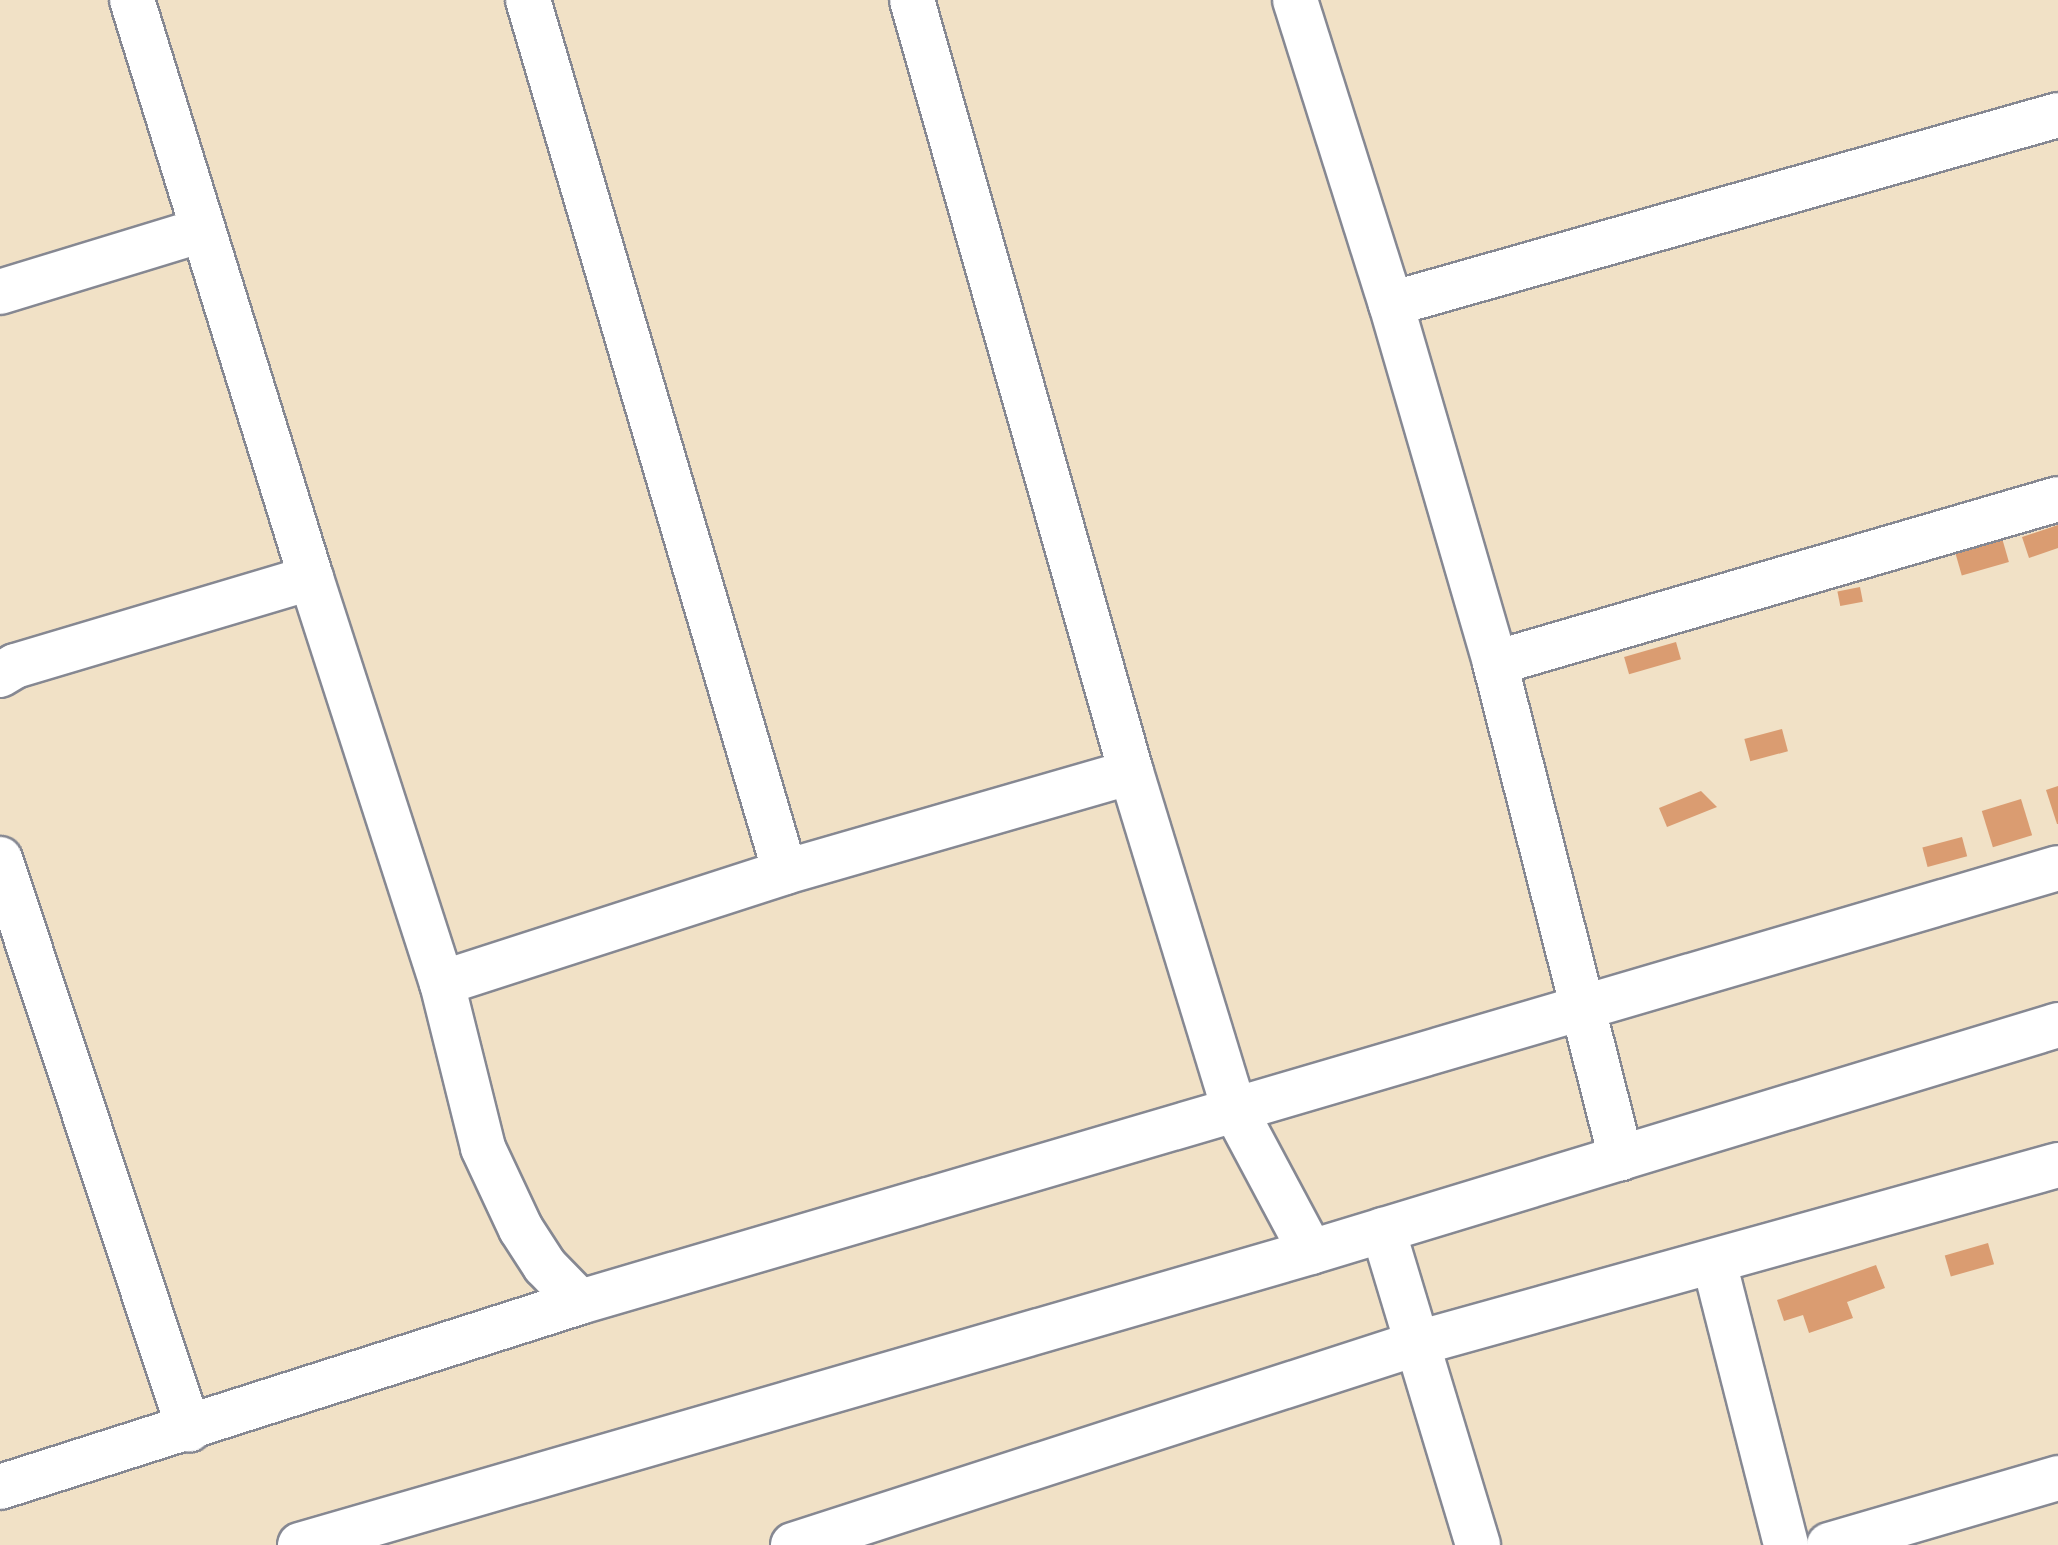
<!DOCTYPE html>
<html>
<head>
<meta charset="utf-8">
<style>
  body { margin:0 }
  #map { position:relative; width:2058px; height:1545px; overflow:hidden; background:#f1e1c6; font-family:Caveat,sans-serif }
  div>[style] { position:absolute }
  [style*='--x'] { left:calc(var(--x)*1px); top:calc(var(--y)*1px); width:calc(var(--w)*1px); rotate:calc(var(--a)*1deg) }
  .building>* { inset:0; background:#da9c71; transform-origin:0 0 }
  .roads { filter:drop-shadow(2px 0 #868892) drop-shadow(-2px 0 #868892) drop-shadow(0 2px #868892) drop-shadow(0 -2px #868892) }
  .minor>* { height:44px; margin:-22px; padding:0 22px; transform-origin:22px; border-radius:22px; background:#fff }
  .tertiary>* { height:44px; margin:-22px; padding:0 22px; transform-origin:22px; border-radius:22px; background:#fff }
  span { translate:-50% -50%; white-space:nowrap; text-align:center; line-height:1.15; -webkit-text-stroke:6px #f6f6f2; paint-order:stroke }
</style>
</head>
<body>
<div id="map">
  <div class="building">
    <i style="clip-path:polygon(2058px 525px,2058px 548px,2029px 558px,2022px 537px)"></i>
    <i style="left:2002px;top:538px;width:25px;height:49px;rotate:74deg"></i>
    <i style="left:1860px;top:587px;width:15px;height:23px;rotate:79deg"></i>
    <i style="left:1676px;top:642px;width:18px;height:54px;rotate:74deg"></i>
    <i style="left:1782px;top:729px;width:23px;height:39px;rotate:75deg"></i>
    <i style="clip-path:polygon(2058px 786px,2058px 824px,2057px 824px,2046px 790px)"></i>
    <i style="clip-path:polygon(1701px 791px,1717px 807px,1667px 827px,1659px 808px)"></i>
    <i style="left:2021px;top:799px;width:38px;height:41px;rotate:73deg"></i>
    <i style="left:1962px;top:837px;width:20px;height:41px;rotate:75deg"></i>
    <i style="left:1988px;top:1243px;width:22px;height:45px;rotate:74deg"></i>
    <i style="clip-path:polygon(1876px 1265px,1885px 1288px,1847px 1302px,1853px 1318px,1809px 1333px,1803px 1315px,1784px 1321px,1777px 1300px)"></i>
  </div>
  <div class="roads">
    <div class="minor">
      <i style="--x:132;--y:0;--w:605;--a:72.79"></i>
      <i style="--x:311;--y:578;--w:426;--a:72.1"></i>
      <i style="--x:442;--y:983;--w:170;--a:76"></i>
      <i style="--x:483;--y:1148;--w:89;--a:64.9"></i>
      <i style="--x:521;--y:1229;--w:44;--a:57"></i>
      <i style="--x:545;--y:1266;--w:50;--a:45.8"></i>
      <i style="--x:580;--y:1302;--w:1540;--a:-16.36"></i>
      <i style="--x:528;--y:0;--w:909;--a:73.58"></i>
      <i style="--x:785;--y:872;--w:360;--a:-16.1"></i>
      <i style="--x:1131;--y:772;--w:802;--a:-105.84"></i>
      <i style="--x:1295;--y:0;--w:319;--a:72.5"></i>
      <i style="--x:1391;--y:304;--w:374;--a:73.8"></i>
      <i style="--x:1495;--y:663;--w:511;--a:75.72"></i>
      <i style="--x:0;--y:292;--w:212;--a:-17"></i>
      <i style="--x:1391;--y:304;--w:693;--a:-15.82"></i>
      <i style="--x:1495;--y:663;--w:586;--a:-16.24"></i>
      <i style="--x:0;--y:675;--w:17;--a:-31"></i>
      <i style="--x:15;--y:666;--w:309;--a:-16.6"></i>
      <i style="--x:1131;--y:772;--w:351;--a:73"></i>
      <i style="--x:1234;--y:1108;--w:163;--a:61.9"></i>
      <i style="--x:0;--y:859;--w:601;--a:71.66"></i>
      <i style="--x:442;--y:983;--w:361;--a:-17.9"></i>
      <i style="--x:1383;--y:1230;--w:329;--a:73.2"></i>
      <i style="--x:1714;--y:1262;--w:292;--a:75.7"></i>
      <i style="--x:0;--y:1487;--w:609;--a:-17.69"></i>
      <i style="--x:793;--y:1545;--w:657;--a:-17.91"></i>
      <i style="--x:1418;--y:1343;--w:664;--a:-15.54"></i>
      <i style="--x:1829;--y:1545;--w:239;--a:-16.3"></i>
    </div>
    <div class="tertiary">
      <i style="--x:300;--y:1545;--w:1053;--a:-16.16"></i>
      <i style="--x:1311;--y:1252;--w:781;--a:-16.9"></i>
    </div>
  </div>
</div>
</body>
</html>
